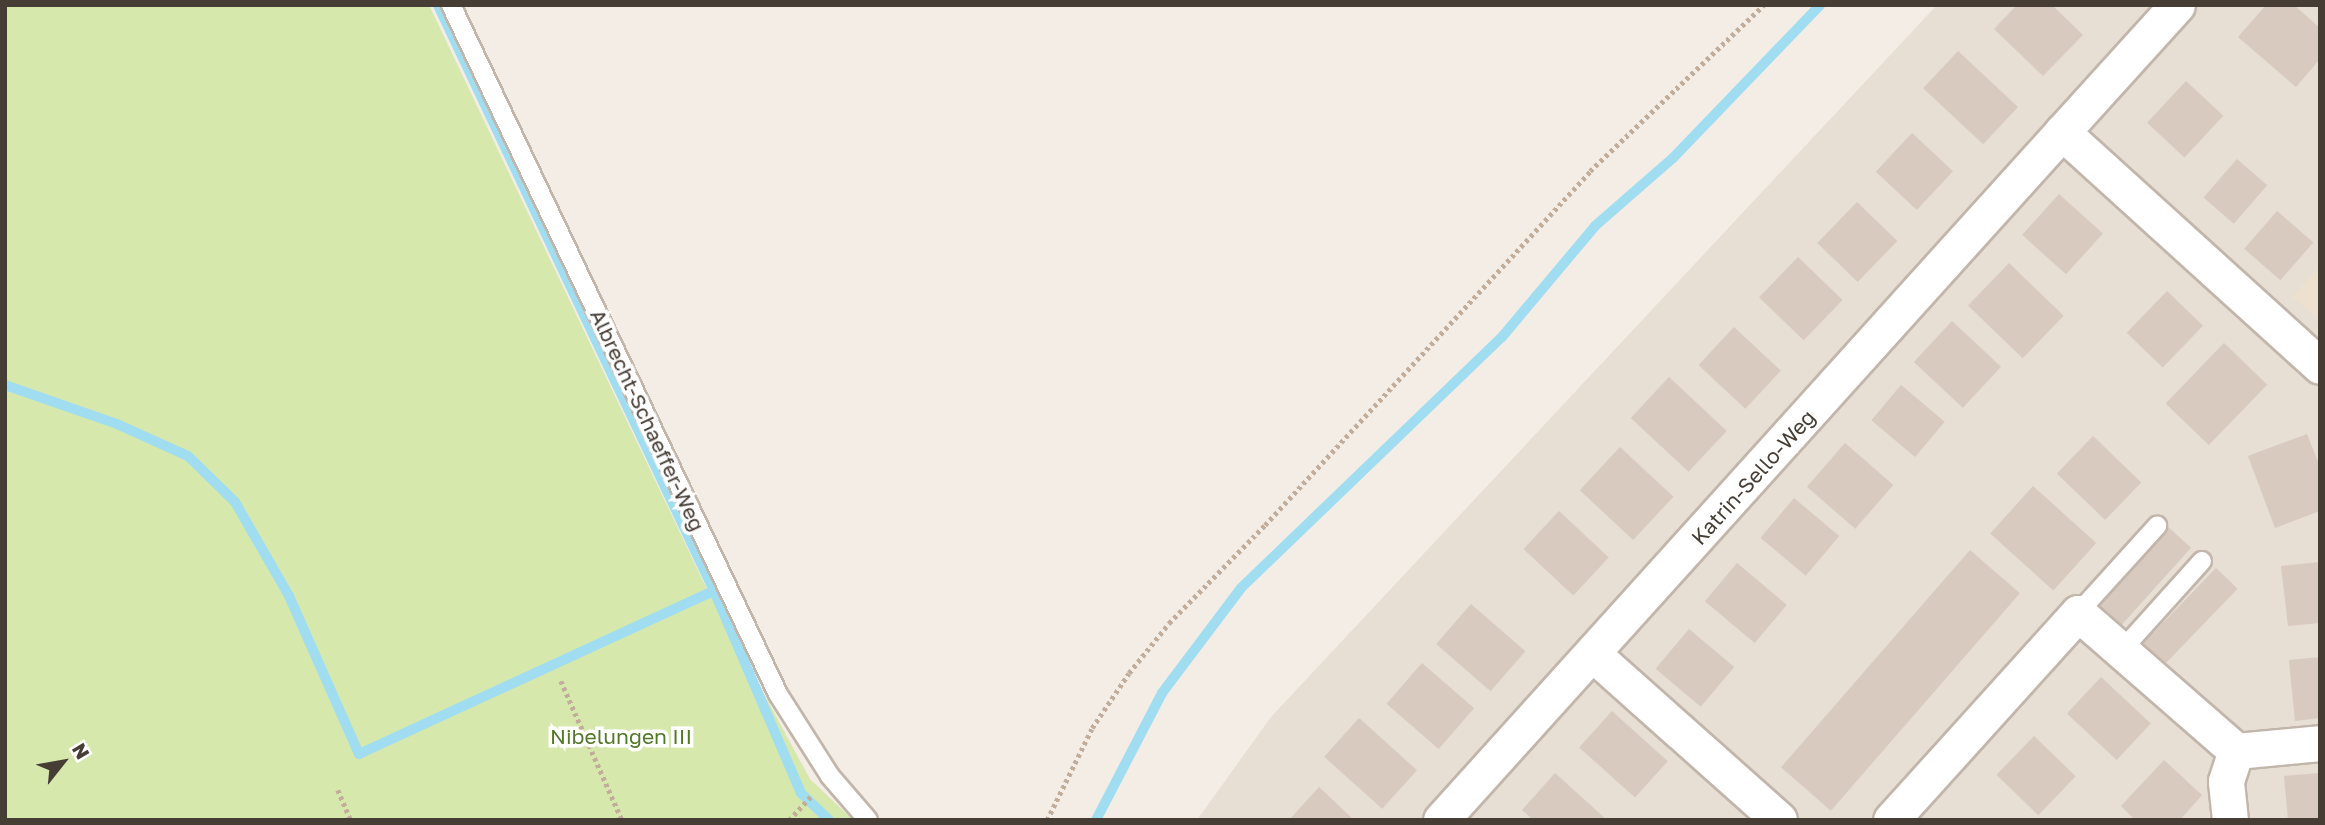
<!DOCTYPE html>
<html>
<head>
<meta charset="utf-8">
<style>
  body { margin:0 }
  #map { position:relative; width:2325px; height:825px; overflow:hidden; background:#f3ede6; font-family:"Golos Text",sans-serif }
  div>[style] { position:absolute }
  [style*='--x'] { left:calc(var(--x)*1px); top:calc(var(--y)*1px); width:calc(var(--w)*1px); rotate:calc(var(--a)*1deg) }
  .residential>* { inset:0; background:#e7ded4 }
  .education>* { inset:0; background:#ede0cf }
  .green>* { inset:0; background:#d7e8ad }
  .stream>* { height:10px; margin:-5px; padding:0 5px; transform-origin:5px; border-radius:5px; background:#a0ddf1 }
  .building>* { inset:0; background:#d8cabe; transform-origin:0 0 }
  .path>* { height:4.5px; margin-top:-2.25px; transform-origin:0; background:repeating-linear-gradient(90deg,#c1ad99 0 3.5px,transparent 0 7px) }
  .roads { filter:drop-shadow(2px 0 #c2b6ab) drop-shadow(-2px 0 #c2b6ab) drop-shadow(0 2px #c2b6ab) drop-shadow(0 -2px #c2b6ab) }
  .service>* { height:18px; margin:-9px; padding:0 9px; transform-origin:9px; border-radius:9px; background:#fff }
  .minor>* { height:35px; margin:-17.5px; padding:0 17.5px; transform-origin:17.5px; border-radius:17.5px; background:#fff }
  span { translate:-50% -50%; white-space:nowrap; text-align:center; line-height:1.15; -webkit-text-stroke:7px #fff; paint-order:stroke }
  .street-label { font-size:21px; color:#463d35 }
  .park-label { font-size:21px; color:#537927 }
  .frame { position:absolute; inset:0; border:7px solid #463d35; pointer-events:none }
  .north { position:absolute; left:28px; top:727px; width:70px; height:70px; -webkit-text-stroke:5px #fff; paint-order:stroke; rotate:59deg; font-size:19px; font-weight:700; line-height:28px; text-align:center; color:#463d35 }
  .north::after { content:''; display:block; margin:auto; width:24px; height:32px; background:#463d35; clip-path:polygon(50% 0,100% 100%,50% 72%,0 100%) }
</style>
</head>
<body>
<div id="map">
  <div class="residential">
    <i style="clip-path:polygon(1937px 5px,2320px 5px,2320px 820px,1197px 820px,1271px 717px)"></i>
  </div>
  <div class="education">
    <i style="clip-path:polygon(2320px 266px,2320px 321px,2292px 297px)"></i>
  </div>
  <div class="green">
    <i style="clip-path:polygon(5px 5px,429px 5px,703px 581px,810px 779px,853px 820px,5px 820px)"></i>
  </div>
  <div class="stream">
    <i style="--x:438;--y:5;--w:648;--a:64.78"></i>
    <i style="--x:5;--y:385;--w:119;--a:19.2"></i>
    <i style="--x:117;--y:424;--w:78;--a:24.3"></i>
    <i style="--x:188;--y:456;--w:66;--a:44.4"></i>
    <i style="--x:235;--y:502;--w:108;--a:60.1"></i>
    <i style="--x:289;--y:596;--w:173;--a:66.1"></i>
    <i style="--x:359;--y:754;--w:391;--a:-24.7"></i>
    <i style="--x:714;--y:591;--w:220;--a:66.7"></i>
    <i style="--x:801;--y:793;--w:39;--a:44"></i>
    <i style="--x:1096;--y:820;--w:143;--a:-62.5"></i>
    <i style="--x:1162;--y:693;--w:131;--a:-53"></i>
    <i style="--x:1241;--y:588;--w:362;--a:-43.9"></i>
    <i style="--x:1502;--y:337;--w:145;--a:-50"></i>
    <i style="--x:1595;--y:226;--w:103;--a:-41.1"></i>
    <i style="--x:1673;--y:158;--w:212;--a:-46.1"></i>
  </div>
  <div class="building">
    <i style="clip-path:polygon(2017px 5px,2052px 5px,2083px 35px,2043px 76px,1994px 29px)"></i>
    <i style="clip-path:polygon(2266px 5px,2294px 5px,2320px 28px,2320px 59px,2296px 87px,2238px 37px)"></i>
    <i style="left:1958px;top:51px;width:82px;height:51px;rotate:43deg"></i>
    <i style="left:2186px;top:81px;width:51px;height:57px;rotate:43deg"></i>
    <i style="left:1912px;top:133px;width:56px;height:53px;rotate:43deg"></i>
    <i style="left:2237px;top:159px;width:40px;height:51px;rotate:41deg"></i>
    <i style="left:2059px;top:194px;width:59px;height:55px;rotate:42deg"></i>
    <i style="left:1857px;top:202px;width:56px;height:57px;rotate:44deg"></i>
    <i style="left:2277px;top:211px;width:48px;height:50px;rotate:41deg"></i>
    <i style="left:1798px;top:257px;width:62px;height:56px;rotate:44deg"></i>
    <i style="left:2009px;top:263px;width:76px;height:59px;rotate:44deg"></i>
    <i style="left:2167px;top:291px;width:50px;height:58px;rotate:44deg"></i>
    <i style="left:1952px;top:321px;width:67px;height:56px;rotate:43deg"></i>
    <i style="left:1734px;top:327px;width:64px;height:52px;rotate:43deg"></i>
    <i style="left:2224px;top:343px;width:60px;height:84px;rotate:44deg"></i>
    <i style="left:1669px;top:377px;width:79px;height:56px;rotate:43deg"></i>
    <i style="left:1901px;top:385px;width:57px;height:46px;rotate:40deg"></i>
    <i style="clip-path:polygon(2307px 434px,2320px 467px,2320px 511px,2275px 528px,2248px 456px)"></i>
    <i style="left:2093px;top:436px;width:67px;height:52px;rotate:44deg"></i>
    <i style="left:1845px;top:443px;width:64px;height:58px;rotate:41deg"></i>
    <i style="left:1620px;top:447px;width:73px;height:59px;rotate:43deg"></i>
    <i style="left:2033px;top:486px;width:85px;height:64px;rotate:42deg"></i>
    <i style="left:1794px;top:498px;width:59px;height:52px;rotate:40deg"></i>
    <i style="left:1559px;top:511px;width:68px;height:52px;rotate:43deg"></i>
    <i style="left:2168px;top:527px;width:31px;height:106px;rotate:42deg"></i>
    <i style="left:1970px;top:550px;width:66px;height:288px;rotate:41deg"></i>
    <i style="clip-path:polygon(2320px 562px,2320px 623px,2288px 626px,2281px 566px)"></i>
    <i style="left:1737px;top:563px;width:65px;height:50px;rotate:40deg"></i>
    <i style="left:2216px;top:568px;width:30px;height:107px;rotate:44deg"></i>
    <i style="left:1471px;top:604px;width:72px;height:53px;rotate:41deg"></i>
    <i style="left:1689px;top:629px;width:59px;height:52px;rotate:40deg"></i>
    <i style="clip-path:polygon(2320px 657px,2320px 718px,2295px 721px,2289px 660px)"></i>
    <i style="left:1422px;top:663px;width:69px;height:54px;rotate:41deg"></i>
    <i style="left:2101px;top:677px;width:68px;height:50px;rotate:43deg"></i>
    <i style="left:1612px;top:711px;width:75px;height:49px;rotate:42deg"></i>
    <i style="left:1359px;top:718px;width:78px;height:52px;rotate:42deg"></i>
    <i style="left:2034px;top:736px;width:58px;height:54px;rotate:44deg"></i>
    <i style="clip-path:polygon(2164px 760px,2202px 795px,2180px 820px,2135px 820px,2121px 806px)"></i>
    <i style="clip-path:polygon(1555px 773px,1607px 820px,1533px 820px,1522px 810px)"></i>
    <i style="clip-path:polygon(2320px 773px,2320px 820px,2288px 820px,2284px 776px)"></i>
    <i style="clip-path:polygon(1319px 787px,1354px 820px,1289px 820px)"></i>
  </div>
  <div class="path">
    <i style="--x:561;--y:681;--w:152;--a:66.3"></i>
    <i style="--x:338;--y:790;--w:33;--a:67"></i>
    <i style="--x:789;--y:820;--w:34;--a:-47"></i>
    <i style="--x:1047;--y:820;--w:102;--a:-63.9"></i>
    <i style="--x:1092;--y:728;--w:66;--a:-56.1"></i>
    <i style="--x:1129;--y:673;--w:64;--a:-51.3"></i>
    <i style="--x:1169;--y:623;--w:137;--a:-45.6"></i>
    <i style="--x:1265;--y:525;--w:481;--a:-47.4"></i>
    <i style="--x:1590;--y:171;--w:240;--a:-43.7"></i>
  </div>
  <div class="roads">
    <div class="service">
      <i style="--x:451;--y:5;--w:763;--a:64.61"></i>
      <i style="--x:778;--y:694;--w:97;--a:57.6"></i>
      <i style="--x:830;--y:776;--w:58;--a:49.2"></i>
      <i style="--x:2078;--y:613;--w:118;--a:-47.8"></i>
      <i style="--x:2121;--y:651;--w:121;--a:-48"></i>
    </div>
    <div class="minor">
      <i style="--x:2062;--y:132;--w:171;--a:-47.8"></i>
      <i style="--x:1593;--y:654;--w:249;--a:41.7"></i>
      <i style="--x:1441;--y:820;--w:927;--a:-47.93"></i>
      <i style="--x:2062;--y:132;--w:348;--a:42.2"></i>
      <i style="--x:1891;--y:820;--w:279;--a:-47.9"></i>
      <i style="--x:2078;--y:613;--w:210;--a:41.1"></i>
      <i style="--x:2236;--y:751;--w:84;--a:-5.4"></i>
      <i style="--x:2230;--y:820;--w:39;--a:-96"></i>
      <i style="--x:2226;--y:781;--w:32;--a:-72"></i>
    </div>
  </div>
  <div class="street-label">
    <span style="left:648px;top:420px;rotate:65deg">Albrecht-Schaeffer-Weg</span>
    <span style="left:1753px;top:477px;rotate:-48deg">Katrin-Sello-Weg</span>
  </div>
  <div class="park-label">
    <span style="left:621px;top:736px">Nibelungen III</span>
  </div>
  <div class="frame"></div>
  <div class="north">N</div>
</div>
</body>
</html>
